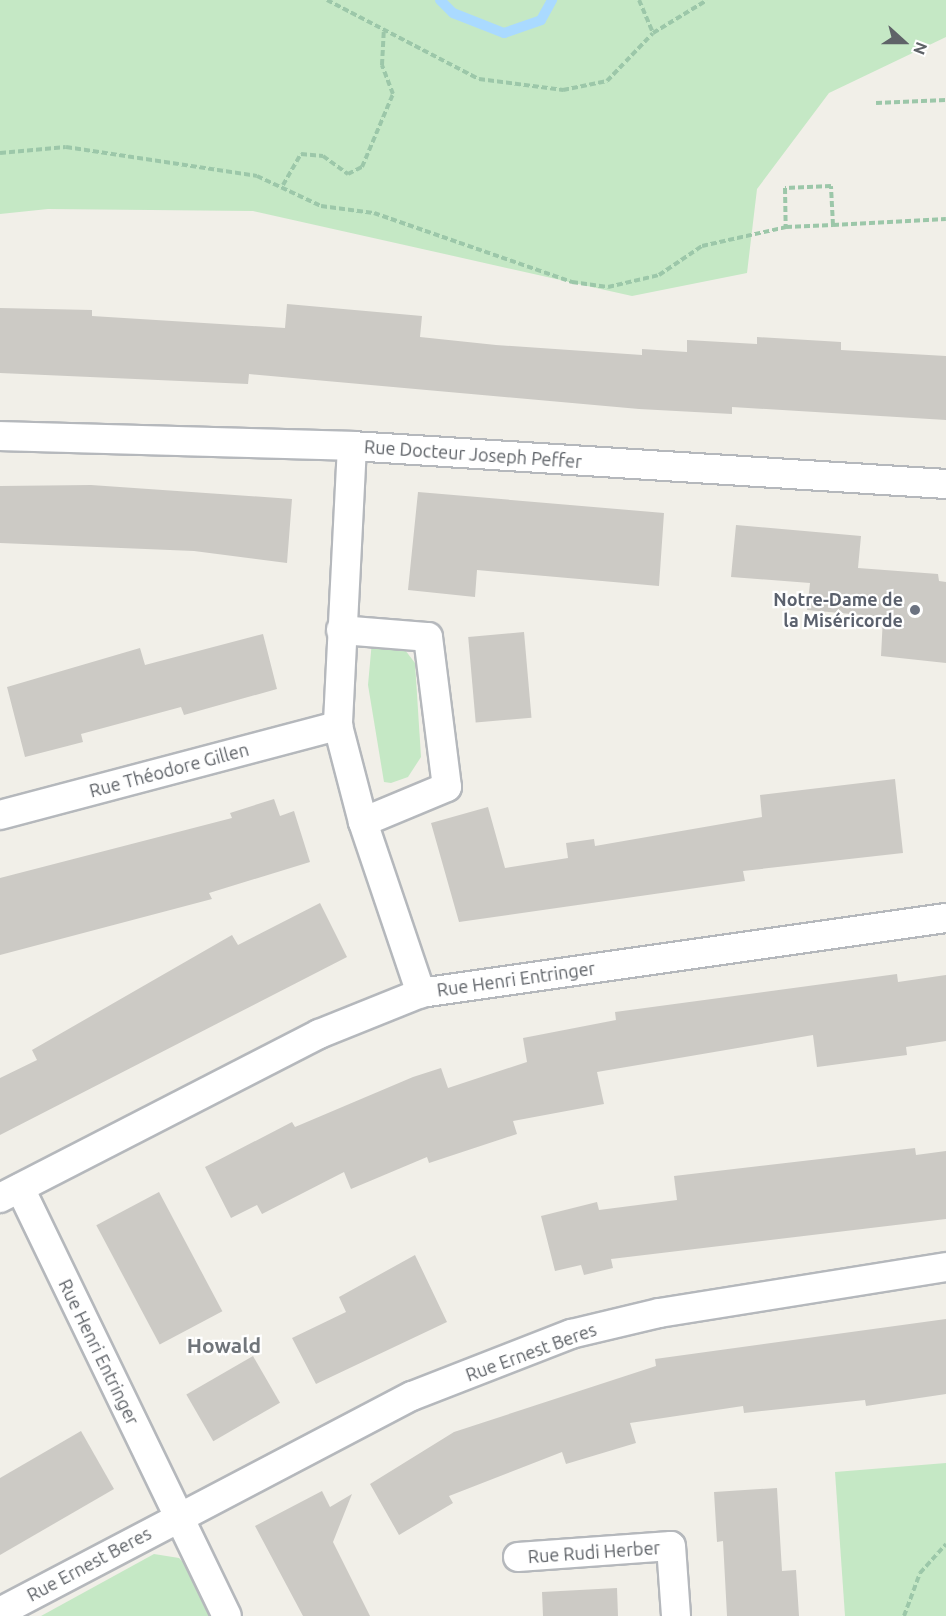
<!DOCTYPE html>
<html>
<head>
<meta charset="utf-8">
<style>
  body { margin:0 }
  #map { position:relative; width:946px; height:1616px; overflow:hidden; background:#f1efe8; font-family:Ubuntu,sans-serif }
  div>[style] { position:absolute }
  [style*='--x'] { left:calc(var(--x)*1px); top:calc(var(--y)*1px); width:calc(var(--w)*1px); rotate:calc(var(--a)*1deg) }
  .green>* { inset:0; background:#c5e8c5 }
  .stream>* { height:10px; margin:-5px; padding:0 5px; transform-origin:5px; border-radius:5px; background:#aadaff }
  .building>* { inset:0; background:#cccac5; transform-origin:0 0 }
  .path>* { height:4px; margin-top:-2px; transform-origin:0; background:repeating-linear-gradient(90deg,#9cc7a9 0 6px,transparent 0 9px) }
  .roads { filter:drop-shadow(2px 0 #b5b8bc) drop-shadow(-2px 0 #b5b8bc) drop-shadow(0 2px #b5b8bc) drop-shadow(0 -2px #b5b8bc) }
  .minor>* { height:28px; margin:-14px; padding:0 14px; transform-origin:14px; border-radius:14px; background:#fff }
  .dots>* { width:16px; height:16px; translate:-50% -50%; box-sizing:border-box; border:3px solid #fff; border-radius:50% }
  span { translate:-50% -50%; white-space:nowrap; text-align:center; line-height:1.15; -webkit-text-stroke:4.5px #fff; paint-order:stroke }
  .street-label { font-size:18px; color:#5f6368 }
  .worship-label { font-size:18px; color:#5b616d; font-weight:700 }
  .right { translate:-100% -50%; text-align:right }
  .quarter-label { font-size:21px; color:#70757a; font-weight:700 }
  .north { position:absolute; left:874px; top:12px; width:60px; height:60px; -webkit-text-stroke:4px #fff; paint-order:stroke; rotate:111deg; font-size:16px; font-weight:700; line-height:24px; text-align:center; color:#5f6368 }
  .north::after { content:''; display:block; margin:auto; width:21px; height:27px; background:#5f6368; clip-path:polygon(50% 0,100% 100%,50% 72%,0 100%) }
</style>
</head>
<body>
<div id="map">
  <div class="green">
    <i style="clip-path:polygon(0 0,946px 0,946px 37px,829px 93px,757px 189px,747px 273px,632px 296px,253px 211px,48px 209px,0 214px)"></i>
    <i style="clip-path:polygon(372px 641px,402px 646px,415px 663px,421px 757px,408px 777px,391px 783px,384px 782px,368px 685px)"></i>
    <i style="clip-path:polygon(946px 1463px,946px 1616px,845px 1616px,835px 1472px)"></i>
    <i style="clip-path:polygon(154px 1554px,179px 1558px,188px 1567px,214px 1616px,41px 1616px)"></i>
  </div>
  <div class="stream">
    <i style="--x:440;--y:0;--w:18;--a:45"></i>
    <i style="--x:453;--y:13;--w:55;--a:21.4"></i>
    <i style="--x:504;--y:33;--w:39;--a:-19"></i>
    <i style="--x:541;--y:20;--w:23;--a:-61"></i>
  </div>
  <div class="building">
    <i style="clip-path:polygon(287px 304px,422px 316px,420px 337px,496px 345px,642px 355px,642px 349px,687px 352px,687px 340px,757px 344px,757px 337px,841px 342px,841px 350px,946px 356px,946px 420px,732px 407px,732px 414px,639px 409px,249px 374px,248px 384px,0 373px,0 308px,92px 310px,92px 316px,285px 328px)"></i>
    <i style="clip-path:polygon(91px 485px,292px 499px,287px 563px,194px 551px,0 543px,0 486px)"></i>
    <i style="clip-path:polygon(418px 492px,664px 513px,659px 586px,477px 570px,475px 597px,408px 590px)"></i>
    <i style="clip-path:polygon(736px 525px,861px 536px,858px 568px,938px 574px,939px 581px,946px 582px,946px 663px,881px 656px,883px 617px,807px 610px,810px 583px,731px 577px)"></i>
    <i style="left:524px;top:632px;width:86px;height:56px;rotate:85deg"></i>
    <i style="clip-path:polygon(263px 634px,277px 689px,184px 715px,181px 707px,81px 734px,83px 742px,25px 757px,7px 687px,140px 648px,145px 665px)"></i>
    <i style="clip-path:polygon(895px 779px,903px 853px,743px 871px,745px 881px,459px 922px,431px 823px,488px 807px,505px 868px,568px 858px,566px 843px,594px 839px,595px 846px,762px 817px,760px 795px)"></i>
    <i style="clip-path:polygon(274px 799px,280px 816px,294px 811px,310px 862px,209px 893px,212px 899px,0 955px,0 878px,232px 818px,230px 813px)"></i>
    <i style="clip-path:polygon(320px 903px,347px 957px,0 1135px,0 1078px,37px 1060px,32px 1050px,232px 935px,238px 945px)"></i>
    <i style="clip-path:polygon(897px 974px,898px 982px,946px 975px,946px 1041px,906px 1047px,907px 1055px,817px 1067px,813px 1035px,597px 1072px,604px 1104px,513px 1121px,517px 1134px,429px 1163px,427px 1157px,351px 1189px,344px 1172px,262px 1214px,257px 1205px,231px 1218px,205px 1167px,292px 1122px,295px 1127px,413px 1077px,441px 1068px,448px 1088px,527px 1062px,523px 1038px,616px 1020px,615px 1012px)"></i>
    <i style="clip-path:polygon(915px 1148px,916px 1155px,946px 1151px,946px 1219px,611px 1259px,613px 1268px,584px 1275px,581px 1265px,555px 1271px,541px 1216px,597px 1202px,599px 1210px,677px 1200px,674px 1176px)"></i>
    <i style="left:159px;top:1192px;width:135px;height:71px;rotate:62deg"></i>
    <i style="clip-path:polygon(415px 1255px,447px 1322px,316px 1384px,292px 1338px,346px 1312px,339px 1297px)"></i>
    <i style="clip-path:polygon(946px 1319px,946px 1394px,866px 1406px,865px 1400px,744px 1413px,743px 1406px,630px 1423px,636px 1443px,566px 1464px,562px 1452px,449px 1496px,453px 1503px,399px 1535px,370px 1484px,454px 1432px,656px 1366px,655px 1359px)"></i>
    <i style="left:253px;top:1356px;width:54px;height:77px;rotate:60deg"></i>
    <i style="clip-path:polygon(81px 1431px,114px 1489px,0 1555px,0 1478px)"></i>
    <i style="clip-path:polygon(777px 1488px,782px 1571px,796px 1570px,799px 1616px,727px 1616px,723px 1541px,717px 1542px,714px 1492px)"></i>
    <i style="clip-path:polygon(322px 1491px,330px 1507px,352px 1494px,333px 1542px,370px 1616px,303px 1616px,255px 1526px)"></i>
    <i style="clip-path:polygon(617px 1588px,618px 1616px,543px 1616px,542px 1592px)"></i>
  </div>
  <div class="path">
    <i style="--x:327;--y:0;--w:171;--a:27.5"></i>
    <i style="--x:479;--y:79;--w:85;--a:7.5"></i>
    <i style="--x:563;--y:90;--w:45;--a:-11.6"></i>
    <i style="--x:607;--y:81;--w:66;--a:-46.2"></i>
    <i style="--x:653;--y:33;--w:63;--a:-31.4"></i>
    <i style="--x:639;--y:0;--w:36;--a:67"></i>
    <i style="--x:876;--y:103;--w:70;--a:-2.5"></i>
    <i style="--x:0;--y:153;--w:66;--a:-5.2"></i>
    <i style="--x:66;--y:147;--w:193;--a:8.6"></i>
    <i style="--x:257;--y:176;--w:71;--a:25.1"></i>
    <i style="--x:321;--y:206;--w:53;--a:7.5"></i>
    <i style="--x:374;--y:213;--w:210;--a:19.2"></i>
    <i style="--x:572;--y:282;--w:36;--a:8"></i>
    <i style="--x:608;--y:287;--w:52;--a:-13.2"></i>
    <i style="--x:659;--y:275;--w:52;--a:-34"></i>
    <i style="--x:702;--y:246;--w:86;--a:-12.7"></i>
    <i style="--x:786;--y:227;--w:47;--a:-2.4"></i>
    <i style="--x:833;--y:225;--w:39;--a:-93"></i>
    <i style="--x:831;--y:186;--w:46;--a:177.5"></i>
    <i style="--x:785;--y:188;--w:39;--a:89"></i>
    <i style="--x:283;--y:185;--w:36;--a:-60"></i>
    <i style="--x:301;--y:154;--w:22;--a:5"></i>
    <i style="--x:323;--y:156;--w:31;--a:36"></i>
    <i style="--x:348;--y:174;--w:16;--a:-27"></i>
    <i style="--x:362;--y:167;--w:79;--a:-67"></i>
    <i style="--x:393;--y:94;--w:31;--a:-111"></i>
    <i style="--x:382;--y:65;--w:36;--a:-87"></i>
    <i style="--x:833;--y:225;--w:113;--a:-3"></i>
    <i style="--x:904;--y:1616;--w:46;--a:-69.6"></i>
    <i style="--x:920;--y:1573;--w:39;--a:-48"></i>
  </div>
  <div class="roads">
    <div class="minor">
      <i style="--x:0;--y:436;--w:352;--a:1.6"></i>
      <i style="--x:352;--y:446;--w:595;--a:3.66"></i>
      <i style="--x:352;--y:446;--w:280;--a:92.9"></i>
      <i style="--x:338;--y:726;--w:99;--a:75.4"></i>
      <i style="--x:363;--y:822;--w:181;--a:71.3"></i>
      <i style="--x:341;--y:630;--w:87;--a:4.6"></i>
      <i style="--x:428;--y:637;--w:151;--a:82.8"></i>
      <i style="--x:447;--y:787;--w:91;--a:157.4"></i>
      <i style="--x:0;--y:815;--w:350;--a:-14.8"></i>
      <i style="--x:20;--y:1188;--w:475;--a:64.2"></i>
      <i style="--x:0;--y:1198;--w:359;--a:-27.2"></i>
      <i style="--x:319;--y:1034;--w:110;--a:-21.9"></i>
      <i style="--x:421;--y:993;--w:530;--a:-8.13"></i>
      <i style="--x:518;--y:1557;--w:153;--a:-4.1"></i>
      <i style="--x:671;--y:1546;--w:70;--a:85.9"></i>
      <i style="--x:0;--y:1612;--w:465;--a:-27.7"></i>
      <i style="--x:412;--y:1396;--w:171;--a:-21.3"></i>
      <i style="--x:571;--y:1334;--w:90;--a:-13.4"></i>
      <i style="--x:659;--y:1313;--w:291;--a:-9.1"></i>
    </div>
  </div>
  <div class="dots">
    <i style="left:915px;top:610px;background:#6b7280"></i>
  </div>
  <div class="street-label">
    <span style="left:473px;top:454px;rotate:4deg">Rue Docteur Joseph Peffer</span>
    <span style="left:169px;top:770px;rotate:-15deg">Rue Théodore Gillen</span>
    <span style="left:516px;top:979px;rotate:-8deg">Rue Henri Entringer</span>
    <span style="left:99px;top:1352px;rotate:64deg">Rue Henri Entringer</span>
    <span style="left:531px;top:1352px;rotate:-20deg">Rue Ernest Beres</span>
    <span style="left:594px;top:1552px;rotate:-4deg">Rue Rudi Herber</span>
    <span style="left:89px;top:1564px;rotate:-28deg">Rue Ernest Beres</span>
  </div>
  <div class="worship-label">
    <span class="right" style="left:903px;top:610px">Notre-Dame de<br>la Miséricorde</span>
  </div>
  <div class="quarter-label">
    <span style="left:224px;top:1345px">Howald</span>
  </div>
  <div class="north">N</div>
</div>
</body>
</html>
